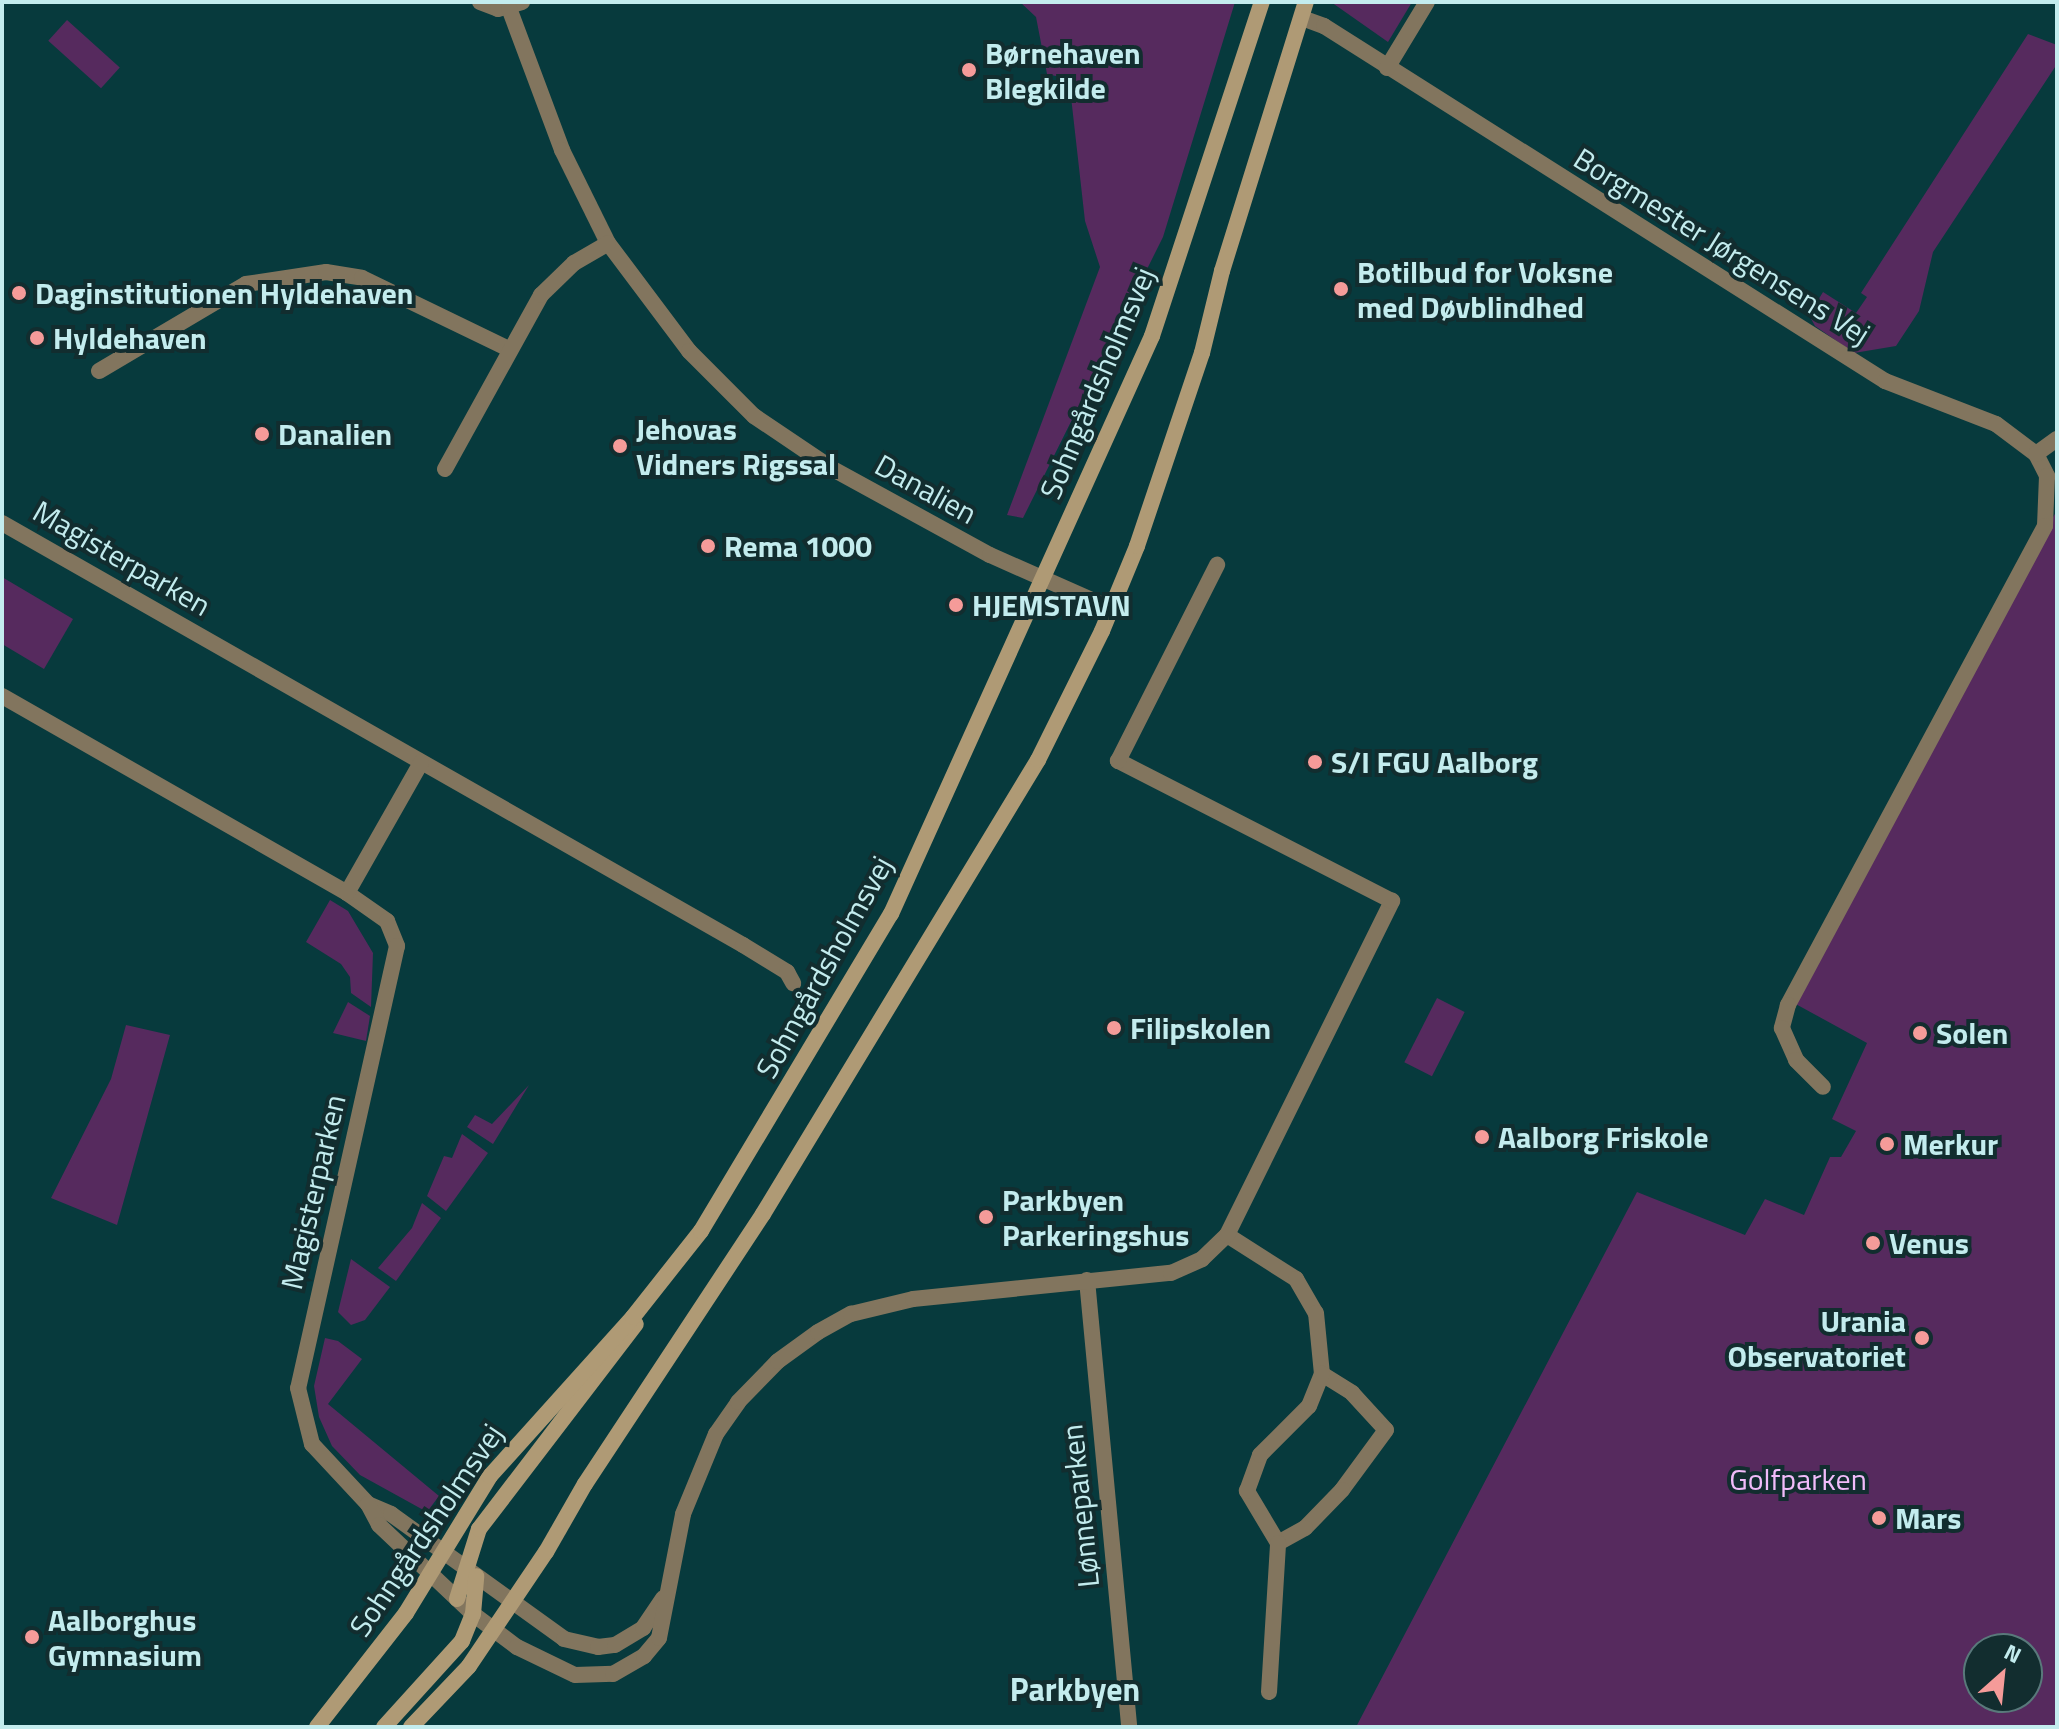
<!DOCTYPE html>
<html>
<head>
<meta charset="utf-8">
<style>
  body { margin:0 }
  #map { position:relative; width:2059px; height:1729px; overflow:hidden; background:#073a3d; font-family:"Titillium Web",sans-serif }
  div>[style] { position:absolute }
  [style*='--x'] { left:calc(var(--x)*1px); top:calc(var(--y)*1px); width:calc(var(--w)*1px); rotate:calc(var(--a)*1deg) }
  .green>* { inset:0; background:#562a5e; transform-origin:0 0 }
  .street>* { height:16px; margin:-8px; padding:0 8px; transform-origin:8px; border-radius:8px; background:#82755e }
  .secondary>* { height:16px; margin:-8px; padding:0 8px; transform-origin:8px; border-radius:8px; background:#af9a75 }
  .dots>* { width:22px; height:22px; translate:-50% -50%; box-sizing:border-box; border:4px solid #122d2f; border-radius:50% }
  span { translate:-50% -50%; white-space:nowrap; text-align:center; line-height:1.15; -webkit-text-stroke:8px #122d2f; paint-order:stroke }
  .poi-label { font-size:30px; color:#c3ecee; font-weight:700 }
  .left { translate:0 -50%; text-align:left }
  .right { translate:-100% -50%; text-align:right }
  .street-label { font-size:30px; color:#c3ecee }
  .park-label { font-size:30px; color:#f1bcfa }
  .neighbourhood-label { font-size:32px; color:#c3ecee; font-weight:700 }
  .frame { position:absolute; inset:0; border:4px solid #c3ecee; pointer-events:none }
  .north { position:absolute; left:1963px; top:1633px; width:80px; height:80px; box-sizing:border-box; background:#122d2f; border:2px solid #59797b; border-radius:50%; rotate:27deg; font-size:22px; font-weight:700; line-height:32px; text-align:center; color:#c3ecee }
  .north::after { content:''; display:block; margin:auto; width:28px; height:36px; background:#f59b99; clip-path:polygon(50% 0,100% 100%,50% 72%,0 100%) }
</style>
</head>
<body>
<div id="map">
  <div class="green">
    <i style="clip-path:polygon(1020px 2px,1235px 2px,1163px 237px,1023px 518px,1007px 515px,1100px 267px,1085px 221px,1069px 79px,1047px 74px,1036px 17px)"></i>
    <i style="clip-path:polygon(1331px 2px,1412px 2px,1388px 42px)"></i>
    <i style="left:67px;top:20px;width:71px;height:28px;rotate:42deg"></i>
    <i style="clip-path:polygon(2028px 34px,2057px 45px,2057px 64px,1933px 252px,1919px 311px,1896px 346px,1854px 353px,1815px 326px,1809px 315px,1823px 292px,1856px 313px,1867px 297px,1861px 293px)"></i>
    <i style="clip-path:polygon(evenodd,2057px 510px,2057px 1727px,1356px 1727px,1637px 1192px,1745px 1235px,1765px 1199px,1804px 1215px,1830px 1157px,1841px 1157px,1856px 1131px,1832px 1119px,1867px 1043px,1792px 1002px,2057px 510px,1979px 1649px,2027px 1649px,2027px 1697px,1979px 1697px,1979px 1649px)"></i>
    <i style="clip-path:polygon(2px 577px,73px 619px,44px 669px,2px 644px)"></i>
    <i style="clip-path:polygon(330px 900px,348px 911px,373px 953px,371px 1007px,351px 993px,350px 977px,341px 964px,306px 942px)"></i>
    <i style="left:1437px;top:998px;width:31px;height:72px;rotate:27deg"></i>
    <i style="clip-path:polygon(348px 1002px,370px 1016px,366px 1041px,333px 1033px)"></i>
    <i style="clip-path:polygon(126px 1025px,170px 1035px,117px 1225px,51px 1198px,111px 1079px)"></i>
    <i style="clip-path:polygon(529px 1085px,493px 1144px,467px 1127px,475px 1115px,492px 1124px)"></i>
    <i style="clip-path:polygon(462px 1134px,488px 1153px,446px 1211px,427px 1196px,444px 1156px,452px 1158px)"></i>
    <i style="clip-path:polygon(422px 1203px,441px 1218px,396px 1281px,378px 1268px,412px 1228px)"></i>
    <i style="clip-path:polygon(351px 1259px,390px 1287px,365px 1320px,351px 1325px,338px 1312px)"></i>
    <i style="clip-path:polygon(325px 1338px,338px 1341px,362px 1359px,328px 1404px,439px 1496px,427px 1512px,360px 1475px,332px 1446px,319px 1417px,314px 1386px)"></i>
  </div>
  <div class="street">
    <i style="--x:480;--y:2;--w:19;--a:21"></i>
    <i style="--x:498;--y:9;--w:25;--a:-16"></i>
    <i style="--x:509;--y:8;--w:152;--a:69.5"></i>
    <i style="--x:562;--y:150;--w:104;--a:63.7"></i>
    <i style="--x:608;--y:243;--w:135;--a:53.1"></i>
    <i style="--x:689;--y:351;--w:92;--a:45"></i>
    <i style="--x:754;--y:416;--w:93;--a:34"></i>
    <i style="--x:831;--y:468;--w:181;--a:28.7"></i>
    <i style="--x:990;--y:555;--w:133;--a:23.9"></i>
    <i style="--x:1302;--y:18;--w:23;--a:20"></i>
    <i style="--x:1324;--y:26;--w:664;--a:32.33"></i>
    <i style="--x:1885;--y:381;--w:119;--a:21.2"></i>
    <i style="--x:1996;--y:424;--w:50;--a:36.9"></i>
    <i style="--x:2036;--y:454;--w:25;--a:63"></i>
    <i style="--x:2047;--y:476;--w:50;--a:92.3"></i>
    <i style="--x:2045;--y:526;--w:544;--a:118.22"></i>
    <i style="--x:1788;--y:1005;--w:24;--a:105"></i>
    <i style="--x:1782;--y:1028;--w:35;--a:66"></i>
    <i style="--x:1796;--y:1060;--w:38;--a:45"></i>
    <i style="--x:1387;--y:68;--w:77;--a:-58.8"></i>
    <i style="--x:99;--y:371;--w:171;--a:-30.6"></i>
    <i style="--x:246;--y:284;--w:81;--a:-8.5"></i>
    <i style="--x:326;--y:272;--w:36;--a:9"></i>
    <i style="--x:362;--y:278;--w:161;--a:25.8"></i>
    <i style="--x:2036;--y:454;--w:26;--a:-36"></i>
    <i style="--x:445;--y:469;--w:199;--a:-61.1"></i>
    <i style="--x:541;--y:295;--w:46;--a:-44.1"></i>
    <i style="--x:574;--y:263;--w:39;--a:-30"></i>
    <i style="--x:2;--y:523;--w:853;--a:29.66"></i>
    <i style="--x:743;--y:945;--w:52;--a:31.5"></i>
    <i style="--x:787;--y:972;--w:13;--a:61"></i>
    <i style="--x:2;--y:696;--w:397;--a:29.7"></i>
    <i style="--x:347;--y:893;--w:49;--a:35"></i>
    <i style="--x:387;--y:921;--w:27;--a:68"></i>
    <i style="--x:397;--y:946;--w:453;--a:102.6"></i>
    <i style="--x:298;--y:1388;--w:58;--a:76"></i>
    <i style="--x:312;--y:1444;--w:82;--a:47"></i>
    <i style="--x:368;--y:1504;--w:25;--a:23"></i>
    <i style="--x:391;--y:1514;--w:213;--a:35.8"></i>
    <i style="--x:564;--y:1639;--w:35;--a:13"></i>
    <i style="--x:598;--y:1647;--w:17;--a:-7"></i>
    <i style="--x:615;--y:1645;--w:33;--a:-31"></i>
    <i style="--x:643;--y:1628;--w:36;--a:-56"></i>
    <i style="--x:347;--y:893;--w:150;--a:-60.4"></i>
    <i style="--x:1227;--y:1235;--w:82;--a:32.5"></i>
    <i style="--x:1296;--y:1279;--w:39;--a:60"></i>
    <i style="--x:1316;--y:1313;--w:61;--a:84.4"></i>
    <i style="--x:1322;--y:1374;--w:36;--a:32"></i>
    <i style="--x:1352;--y:1393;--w:50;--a:47.4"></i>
    <i style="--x:1386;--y:1430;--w:74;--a:126.3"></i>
    <i style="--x:1342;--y:1490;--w:53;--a:134.2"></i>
    <i style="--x:1305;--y:1528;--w:31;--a:151"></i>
    <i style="--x:1278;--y:1543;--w:61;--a:-120.8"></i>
    <i style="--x:1247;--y:1491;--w:38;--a:-70"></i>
    <i style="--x:1260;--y:1455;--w:69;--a:-45"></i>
    <i style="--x:1309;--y:1406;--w:35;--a:-68"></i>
    <i style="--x:1087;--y:1280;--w:449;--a:84.6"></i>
    <i style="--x:368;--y:1504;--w:24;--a:62"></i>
    <i style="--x:379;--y:1525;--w:129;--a:43.4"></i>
    <i style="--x:473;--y:1614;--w:55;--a:36.9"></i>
    <i style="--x:517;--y:1647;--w:64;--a:25.8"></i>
    <i style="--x:575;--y:1675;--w:38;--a:-2"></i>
    <i style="--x:613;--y:1674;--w:36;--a:-30"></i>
    <i style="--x:644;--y:1656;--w:23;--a:-50"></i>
    <i style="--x:659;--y:1638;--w:126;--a:-79"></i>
    <i style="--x:683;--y:1514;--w:87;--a:-67.6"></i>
    <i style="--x:716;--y:1434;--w:39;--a:-55"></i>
    <i style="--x:738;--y:1402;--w:57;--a:-45.7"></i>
    <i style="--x:778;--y:1361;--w:49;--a:-35.9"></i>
    <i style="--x:818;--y:1332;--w:38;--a:-29"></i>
    <i style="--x:851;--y:1314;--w:64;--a:-13.6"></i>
    <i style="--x:913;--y:1299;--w:259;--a:-5.8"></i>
    <i style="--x:1171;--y:1273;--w:34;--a:-24"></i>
    <i style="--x:1202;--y:1259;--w:35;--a:-44"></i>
    <i style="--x:1227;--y:1235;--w:373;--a:-63.7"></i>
    <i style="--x:1392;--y:901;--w:308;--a:-152.9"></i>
    <i style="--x:1118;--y:761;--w:220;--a:-63.2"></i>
    <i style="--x:1269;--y:1692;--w:149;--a:-86.5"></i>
  </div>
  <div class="secondary">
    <i style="--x:457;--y:1599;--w:73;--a:-72.6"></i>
    <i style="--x:479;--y:1529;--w:258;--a:-52.6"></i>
    <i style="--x:317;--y:1727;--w:145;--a:-52"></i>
    <i style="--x:406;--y:1613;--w:161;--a:-58.5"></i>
    <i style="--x:490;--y:1476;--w:214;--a:-48"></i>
    <i style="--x:633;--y:1317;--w:110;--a:-51.7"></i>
    <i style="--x:701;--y:1231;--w:370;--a:-59.1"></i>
    <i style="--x:891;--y:914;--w:634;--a:-65.7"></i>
    <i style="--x:1152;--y:336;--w:352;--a:-71.8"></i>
    <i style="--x:384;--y:1727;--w:116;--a:-47.8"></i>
    <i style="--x:462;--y:1641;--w:29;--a:-68"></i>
    <i style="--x:473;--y:1614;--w:38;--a:-85"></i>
    <i style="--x:411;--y:1727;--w:84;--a:-46.4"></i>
    <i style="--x:469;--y:1666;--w:138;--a:-56"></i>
    <i style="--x:546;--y:1552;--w:78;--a:-60.2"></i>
    <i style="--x:585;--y:1484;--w:323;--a:-56.6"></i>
    <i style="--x:763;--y:1214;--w:531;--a:-58.8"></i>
    <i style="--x:1038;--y:760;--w:144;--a:-63.6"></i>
    <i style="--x:1102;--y:631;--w:92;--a:-67.6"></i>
    <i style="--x:1137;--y:546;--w:204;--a:-71.4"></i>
    <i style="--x:1202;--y:353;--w:84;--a:-76.3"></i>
    <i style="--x:1222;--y:271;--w:282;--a:-72.7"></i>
  </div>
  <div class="dots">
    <i style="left:969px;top:70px;background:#f59b99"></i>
    <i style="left:1341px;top:289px;background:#f59b99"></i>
    <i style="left:19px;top:293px;background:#f59b99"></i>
    <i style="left:37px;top:338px;background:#f59b99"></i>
    <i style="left:262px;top:434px;background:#f59b99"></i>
    <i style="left:620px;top:446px;background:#f59b99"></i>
    <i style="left:708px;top:546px;background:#f59b99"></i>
    <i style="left:956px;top:605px;background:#f59b99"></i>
    <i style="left:1315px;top:762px;background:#f59b99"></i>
    <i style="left:1114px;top:1028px;background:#f59b99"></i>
    <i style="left:1920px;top:1033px;background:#f59b99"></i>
    <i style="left:1482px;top:1137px;background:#f59b99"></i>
    <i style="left:1887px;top:1144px;background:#f59b99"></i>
    <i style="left:986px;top:1217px;background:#f59b99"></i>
    <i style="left:1873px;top:1243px;background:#f59b99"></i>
    <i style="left:1922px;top:1338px;background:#f59b99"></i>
    <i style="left:1879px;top:1518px;background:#f59b99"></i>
    <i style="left:32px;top:1637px;background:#f59b99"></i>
  </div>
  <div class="poi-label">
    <span class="left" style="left:985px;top:70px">Børnehaven<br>Blegkilde</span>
    <span class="left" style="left:1357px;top:289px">Botilbud for Voksne<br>med Døvblindhed</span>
    <span class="left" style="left:35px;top:293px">Daginstitutionen Hyldehaven</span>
    <span class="left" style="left:53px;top:338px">Hyldehaven</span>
    <span class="left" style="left:636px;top:446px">Jehovas<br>Vidners Rigssal</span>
    <span class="left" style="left:278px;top:434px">Danalien</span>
    <span class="left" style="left:724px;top:546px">Rema 1000</span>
    <span class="left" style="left:972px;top:605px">HJEMSTAVN</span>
    <span class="left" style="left:1331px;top:762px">S/I FGU Aalborg</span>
    <span class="left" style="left:1130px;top:1028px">Filipskolen</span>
    <span class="left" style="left:1936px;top:1033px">Solen</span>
    <span class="left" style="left:1498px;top:1137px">Aalborg Friskole</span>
    <span class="left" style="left:1903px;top:1144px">Merkur</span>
    <span class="left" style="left:1002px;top:1217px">Parkbyen<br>Parkeringshus</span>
    <span class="left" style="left:1889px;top:1243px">Venus</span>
    <span class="right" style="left:1906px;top:1338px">Urania<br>Observatoriet</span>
    <span class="left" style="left:1895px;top:1518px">Mars</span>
    <span class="left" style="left:48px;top:1637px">Aalborghus<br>Gymnasium</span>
  </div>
  <div class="street-label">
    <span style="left:1722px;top:246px;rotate:32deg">Borgmester Jørgensens Vej</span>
    <span style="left:1097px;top:383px;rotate:-67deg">Sohngårdsholmsvej</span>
    <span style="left:926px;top:489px;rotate:29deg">Danalien</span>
    <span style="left:122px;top:558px;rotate:30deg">Magisterparken</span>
    <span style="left:824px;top:967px;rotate:-61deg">Sohngårdsholmsvej</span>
    <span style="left:313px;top:1192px;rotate:-77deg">Magisterparken</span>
    <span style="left:1080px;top:1506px;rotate:-96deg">Lønneparken</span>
    <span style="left:426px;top:1530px;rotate:-56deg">Sohngårdsholmsvej</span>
  </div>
  <div class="park-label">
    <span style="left:1798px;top:1479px">Golfparken</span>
  </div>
  <div class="neighbourhood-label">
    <span style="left:1075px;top:1689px">Parkbyen</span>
  </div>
  <div class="frame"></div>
  <div class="north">N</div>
</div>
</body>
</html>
